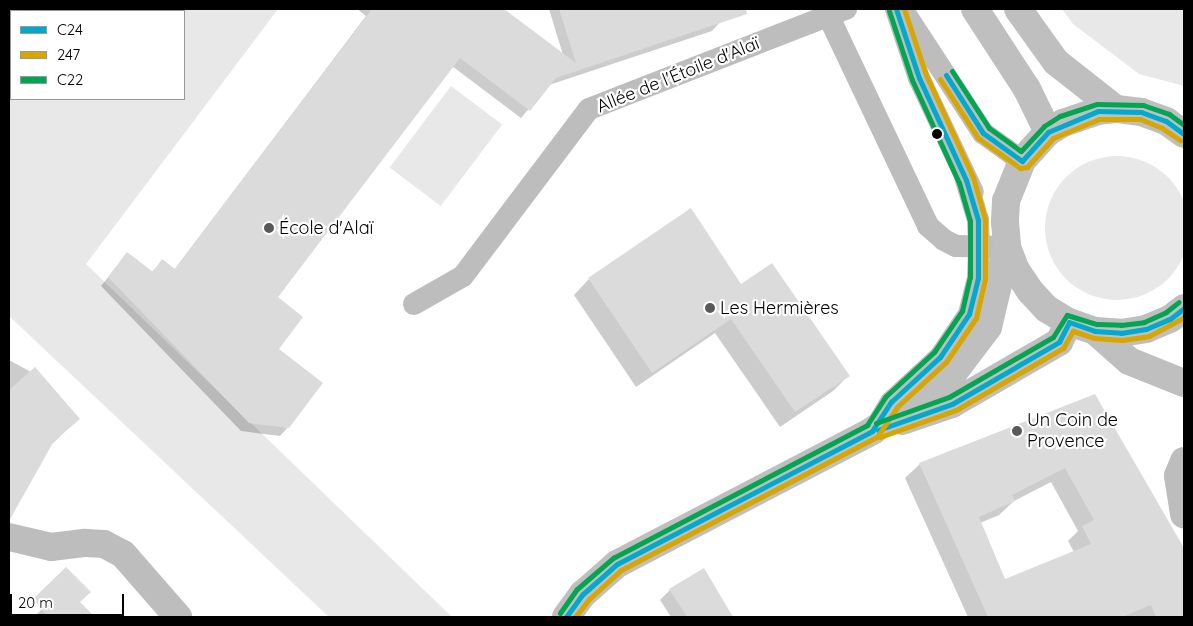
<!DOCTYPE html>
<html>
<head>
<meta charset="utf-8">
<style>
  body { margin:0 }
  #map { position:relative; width:1193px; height:626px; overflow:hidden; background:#fff; font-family:Quicksand,sans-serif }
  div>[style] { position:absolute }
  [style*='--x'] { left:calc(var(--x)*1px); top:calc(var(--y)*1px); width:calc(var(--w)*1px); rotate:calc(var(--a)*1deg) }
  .green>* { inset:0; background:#e8e8e8; transform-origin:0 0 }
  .round { border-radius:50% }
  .shadow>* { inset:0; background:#0003 }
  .building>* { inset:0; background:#dbdbdb }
  .lane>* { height:22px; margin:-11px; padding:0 11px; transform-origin:11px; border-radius:11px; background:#bdbdbd }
  .street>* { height:28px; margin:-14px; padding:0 14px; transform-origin:14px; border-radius:14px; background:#bdbdbd }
  .secondary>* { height:28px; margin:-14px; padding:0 14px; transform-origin:14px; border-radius:14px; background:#bfbfbf }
  .bus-1>* { height:5px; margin:-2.5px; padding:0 2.5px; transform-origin:2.5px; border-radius:2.5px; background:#00a9ce }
  .bus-2>* { height:5px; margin:-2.5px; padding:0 2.5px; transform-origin:2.5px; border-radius:2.5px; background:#d7a600 }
  .bus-3>* { height:5px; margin:-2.5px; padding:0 2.5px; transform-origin:2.5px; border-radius:2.5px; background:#00a651 }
  .dots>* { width:14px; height:14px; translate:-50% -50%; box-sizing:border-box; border:2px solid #fff; border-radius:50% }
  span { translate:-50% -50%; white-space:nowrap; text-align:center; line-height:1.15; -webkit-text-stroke:4.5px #fff; paint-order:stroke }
  .street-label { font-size:18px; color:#000 }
  .poi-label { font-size:18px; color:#000 }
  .left { translate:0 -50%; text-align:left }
  .frame { position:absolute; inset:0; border:10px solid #000; pointer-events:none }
  .legend { position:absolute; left:10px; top:10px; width:175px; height:90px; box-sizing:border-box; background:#fff; border:1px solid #999; margin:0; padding:6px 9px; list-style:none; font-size:15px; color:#000 }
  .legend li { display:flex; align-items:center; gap:10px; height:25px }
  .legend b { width:25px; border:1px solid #999 }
  .scale { position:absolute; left:10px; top:594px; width:114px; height:22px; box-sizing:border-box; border:2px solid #000; border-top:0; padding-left:6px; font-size:15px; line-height:18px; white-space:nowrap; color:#000; -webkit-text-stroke:4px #fff; paint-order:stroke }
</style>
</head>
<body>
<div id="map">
  <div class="green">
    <i style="clip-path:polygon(evenodd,9px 9px,278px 9px,86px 264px,452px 617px,329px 617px,9px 316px,9px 9px,11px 11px,184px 11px,184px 99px,11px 99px,11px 11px)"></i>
    <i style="clip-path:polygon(1062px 9px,1184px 9px,1184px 86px,1139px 74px,1073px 24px)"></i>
    <i style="left:451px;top:86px;width:64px;height:102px;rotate:37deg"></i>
    <i class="round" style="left:1045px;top:156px;width:144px;height:144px"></i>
  </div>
  <div class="shadow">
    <i style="clip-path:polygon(357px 9px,502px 9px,563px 55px,549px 9px,716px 9px,720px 22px,712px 31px,549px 85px,521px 118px,452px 66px,277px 298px,278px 349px,288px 427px,280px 436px,241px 431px,101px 286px,127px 254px,152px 272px,162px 261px,174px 270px,366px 16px)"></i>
    <i style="clip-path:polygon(589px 279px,741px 285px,848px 376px,833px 391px,780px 427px,715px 333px,636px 387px,574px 295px)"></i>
    <i style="clip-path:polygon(9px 360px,31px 372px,78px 419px,51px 445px,9px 518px)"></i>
    <i style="clip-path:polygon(evenodd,1094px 396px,1184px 551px,1184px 617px,968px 617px,905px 478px,920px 464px,1094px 396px,1051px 482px,1078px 531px,1068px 541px,1074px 552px,1004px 581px,980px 523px,999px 515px,1014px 501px,1051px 482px)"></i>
    <i style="clip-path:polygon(64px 587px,94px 617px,34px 617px)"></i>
    <i style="clip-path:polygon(670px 590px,730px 614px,727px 617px,671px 617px,660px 600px)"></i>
  </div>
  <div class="building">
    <i style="clip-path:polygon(372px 9px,504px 9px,576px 63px,559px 9px,746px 9px,747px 14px,556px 78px,530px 111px,460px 58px,278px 297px,303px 317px,279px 349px,323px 383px,289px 428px,249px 423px,108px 277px,127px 252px,153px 272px,162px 259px,175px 269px)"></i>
    <i style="clip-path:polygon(691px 208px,741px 284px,772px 263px,850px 376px,795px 412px,731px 319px,652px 373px,588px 278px)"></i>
    <i style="clip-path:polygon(35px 367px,80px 419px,54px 441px,9px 521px,9px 390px)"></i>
    <i style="clip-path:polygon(evenodd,1095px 394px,1184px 548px,1184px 617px,1156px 617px,1151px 605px,1122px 617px,988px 617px,919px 463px,1095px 394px,1065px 468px,1094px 520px,1082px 526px,1091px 544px,1005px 579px,979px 517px,1015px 501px,1012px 495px,1065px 468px)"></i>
    <i style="clip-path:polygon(66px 567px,91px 592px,80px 602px,95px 617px,48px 617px,33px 599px)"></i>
    <i style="clip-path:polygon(704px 568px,733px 617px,687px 617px,669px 589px)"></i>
  </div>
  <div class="lane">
    <i style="--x:896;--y:9;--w:73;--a:71.6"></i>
    <i style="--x:919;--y:78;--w:126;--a:64.7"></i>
    <i style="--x:828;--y:15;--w:233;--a:64.6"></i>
    <i style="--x:928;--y:226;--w:21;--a:41"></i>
    <i style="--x:944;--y:240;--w:13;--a:27"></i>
    <i style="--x:956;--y:246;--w:51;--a:1.1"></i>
    <i style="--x:906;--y:15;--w:141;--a:56.9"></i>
    <i style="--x:983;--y:133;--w:48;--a:35.7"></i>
    <i style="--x:414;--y:304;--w:56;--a:-29.7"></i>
    <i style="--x:463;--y:276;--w:209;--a:-53"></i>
    <i style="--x:589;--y:109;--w:276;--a:-21.3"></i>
    <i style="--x:879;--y:422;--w:23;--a:-59"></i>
    <i style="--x:891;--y:402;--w:67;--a:-42.6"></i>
    <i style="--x:940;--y:357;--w:52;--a:-56"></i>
    <i style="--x:969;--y:314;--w:37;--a:-76"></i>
    <i style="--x:978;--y:278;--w:30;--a:-88"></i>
    <i style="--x:979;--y:248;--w:28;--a:-92"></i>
    <i style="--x:978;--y:220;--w:42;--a:-106.7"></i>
  </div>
  <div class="street">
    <i style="--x:1184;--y:461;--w:16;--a:112"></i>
    <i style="--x:1178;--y:476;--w:39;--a:81"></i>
    <i style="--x:9;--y:537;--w:43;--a:13.4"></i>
    <i style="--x:51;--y:547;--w:35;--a:-7"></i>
    <i style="--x:86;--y:543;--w:18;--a:3"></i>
    <i style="--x:104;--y:544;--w:21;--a:28"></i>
    <i style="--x:123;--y:554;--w:84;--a:48.9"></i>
  </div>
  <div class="secondary">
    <i style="--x:975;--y:9;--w:95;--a:57"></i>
    <i style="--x:1027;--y:89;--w:48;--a:64"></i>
    <i style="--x:1018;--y:9;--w:65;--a:54.4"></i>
    <i style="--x:1056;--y:62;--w:76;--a:38.1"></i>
    <i style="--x:1184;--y:134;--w:22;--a:-144"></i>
    <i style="--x:1166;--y:121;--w:27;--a:-160"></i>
    <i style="--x:1141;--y:112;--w:25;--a:-173"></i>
    <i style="--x:1116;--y:109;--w:18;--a:174"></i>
    <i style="--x:1098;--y:111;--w:37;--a:161"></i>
    <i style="--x:1063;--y:123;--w:17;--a:149"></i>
    <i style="--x:1048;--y:132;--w:39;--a:132"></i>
    <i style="--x:1022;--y:161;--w:43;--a:111.8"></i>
    <i style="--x:1006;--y:201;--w:21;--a:93"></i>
    <i style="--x:1005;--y:222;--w:25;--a:85"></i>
    <i style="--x:1007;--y:247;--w:25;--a:69"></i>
    <i style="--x:1016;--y:270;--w:25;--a:56"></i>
    <i style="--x:1030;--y:291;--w:25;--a:47"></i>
    <i style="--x:1047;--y:309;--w:26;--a:31"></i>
    <i style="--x:1069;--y:322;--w:28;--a:19"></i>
    <i style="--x:1095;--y:331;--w:26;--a:4"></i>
    <i style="--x:1121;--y:333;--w:25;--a:-9"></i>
    <i style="--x:1146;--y:329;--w:26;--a:-23"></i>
    <i style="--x:1170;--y:319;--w:18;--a:-38"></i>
    <i style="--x:1095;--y:331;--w:45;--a:41.4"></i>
    <i style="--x:1129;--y:361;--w:59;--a:21.8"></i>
    <i style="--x:902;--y:421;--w:53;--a:-18.8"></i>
    <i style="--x:952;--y:404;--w:124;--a:-30.1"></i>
    <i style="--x:1059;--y:342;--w:22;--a:-63"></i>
    <i style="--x:566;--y:617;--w:29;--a:-54"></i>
    <i style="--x:583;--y:594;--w:45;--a:-41.4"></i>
    <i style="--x:617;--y:564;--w:288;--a:-27.5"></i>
    <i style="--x:872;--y:431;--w:96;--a:-34.8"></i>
    <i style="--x:951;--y:376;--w:61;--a:-52.9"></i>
    <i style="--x:988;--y:327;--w:82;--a:-76.6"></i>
  </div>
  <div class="bus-1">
    <i style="--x:946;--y:75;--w:69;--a:57.5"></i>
    <i style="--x:983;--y:133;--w:48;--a:35.7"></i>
    <i style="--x:1022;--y:161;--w:39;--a:-48"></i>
    <i style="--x:1048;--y:132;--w:54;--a:-22.8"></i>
    <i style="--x:1098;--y:111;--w:43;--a:1.3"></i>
    <i style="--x:1141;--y:112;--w:27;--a:20"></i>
    <i style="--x:1166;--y:121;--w:22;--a:36"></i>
    <i style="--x:878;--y:430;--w:78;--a:-19.4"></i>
    <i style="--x:952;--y:404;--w:124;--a:-30.1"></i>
    <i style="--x:1059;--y:342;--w:22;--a:-63"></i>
    <i style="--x:1069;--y:322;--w:28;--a:19"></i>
    <i style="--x:1095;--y:331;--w:26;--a:4"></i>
    <i style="--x:1121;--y:333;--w:25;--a:-9"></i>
    <i style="--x:1146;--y:329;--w:26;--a:-23"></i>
    <i style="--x:1170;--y:319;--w:18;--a:-38"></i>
    <i style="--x:566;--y:617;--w:29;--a:-54"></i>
    <i style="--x:583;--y:594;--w:45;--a:-41.4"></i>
    <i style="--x:617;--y:564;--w:288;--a:-27.5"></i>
    <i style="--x:872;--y:431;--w:35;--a:-57"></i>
    <i style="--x:891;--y:402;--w:67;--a:-42.6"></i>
    <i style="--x:940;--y:357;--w:52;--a:-56"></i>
    <i style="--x:969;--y:314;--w:37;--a:-76"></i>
    <i style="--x:978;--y:278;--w:58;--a:-90"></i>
    <i style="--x:978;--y:220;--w:42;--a:-106.7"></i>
    <i style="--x:966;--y:180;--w:112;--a:-114.7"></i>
    <i style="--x:919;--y:78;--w:73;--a:-108.4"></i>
  </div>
  <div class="bus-2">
    <i style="--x:940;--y:79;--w:70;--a:57.2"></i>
    <i style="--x:978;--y:138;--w:52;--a:35.5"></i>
    <i style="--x:1020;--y:168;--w:7;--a:-8"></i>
    <i style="--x:1027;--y:167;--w:39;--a:-48"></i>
    <i style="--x:1053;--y:138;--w:50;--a:-22.4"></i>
    <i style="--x:1099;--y:119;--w:41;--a:0"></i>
    <i style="--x:1140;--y:119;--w:24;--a:22"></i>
    <i style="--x:1162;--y:128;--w:22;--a:34"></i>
    <i style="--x:880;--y:437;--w:81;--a:-19.6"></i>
    <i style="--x:956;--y:410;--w:124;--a:-30.1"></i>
    <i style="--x:1063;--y:348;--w:20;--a:-60"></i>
    <i style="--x:1073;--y:331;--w:22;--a:18"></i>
    <i style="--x:1094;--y:338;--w:28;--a:4"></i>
    <i style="--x:1122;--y:340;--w:27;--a:-8"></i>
    <i style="--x:1149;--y:336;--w:40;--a:-28"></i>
    <i style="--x:575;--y:617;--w:23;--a:-52"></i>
    <i style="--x:589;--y:599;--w:43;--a:-42.2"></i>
    <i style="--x:621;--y:570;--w:288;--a:-27.5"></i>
    <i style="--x:877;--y:437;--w:36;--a:-56"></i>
    <i style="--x:897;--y:407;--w:67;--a:-42.6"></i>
    <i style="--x:946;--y:362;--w:53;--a:-55.7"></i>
    <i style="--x:976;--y:318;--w:40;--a:-77"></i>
    <i style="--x:985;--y:279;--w:60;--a:-90"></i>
    <i style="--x:985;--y:219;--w:44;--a:-105.9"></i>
    <i style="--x:973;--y:177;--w:112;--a:-114.7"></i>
    <i style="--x:926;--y:75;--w:70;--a:-108.4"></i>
  </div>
  <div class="bus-3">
    <i style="--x:952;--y:71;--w:68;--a:57"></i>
    <i style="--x:989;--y:128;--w:39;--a:36"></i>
    <i style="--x:1021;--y:151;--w:34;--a:-47"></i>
    <i style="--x:1044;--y:126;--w:19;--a:-32"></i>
    <i style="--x:1060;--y:116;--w:39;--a:-18"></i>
    <i style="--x:1097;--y:104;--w:46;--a:1.2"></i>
    <i style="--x:1143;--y:105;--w:28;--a:19"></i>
    <i style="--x:1169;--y:114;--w:19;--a:36"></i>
    <i style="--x:876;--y:423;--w:77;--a:-19.6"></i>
    <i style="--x:949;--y:397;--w:120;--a:-30"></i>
    <i style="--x:1053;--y:337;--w:26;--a:-58"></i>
    <i style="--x:1067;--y:315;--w:31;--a:17"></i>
    <i style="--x:1097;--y:324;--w:24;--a:2"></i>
    <i style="--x:1121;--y:325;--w:23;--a:-7"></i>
    <i style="--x:1144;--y:322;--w:24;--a:-24"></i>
    <i style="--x:1166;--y:312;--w:16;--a:-38"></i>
    <i style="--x:560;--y:613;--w:29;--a:-55"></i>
    <i style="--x:577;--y:589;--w:48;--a:-40.7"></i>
    <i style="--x:613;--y:558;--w:287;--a:-27.6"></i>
    <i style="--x:867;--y:425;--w:33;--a:-57"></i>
    <i style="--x:885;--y:397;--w:67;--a:-42.6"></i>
    <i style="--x:934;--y:352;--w:50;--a:-55.7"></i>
    <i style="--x:962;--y:311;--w:35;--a:-77"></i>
    <i style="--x:970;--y:277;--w:56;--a:-90"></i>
    <i style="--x:970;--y:221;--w:40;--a:-106"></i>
    <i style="--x:959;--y:183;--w:113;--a:-114.5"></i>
    <i style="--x:912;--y:80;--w:73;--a:-108.4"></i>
  </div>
  <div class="dots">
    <i style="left:937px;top:134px;background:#000"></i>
    <i style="left:269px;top:228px;background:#595959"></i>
    <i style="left:710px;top:308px;background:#595959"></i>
    <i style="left:1017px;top:431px;background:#595959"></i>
  </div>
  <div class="street-label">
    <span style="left:678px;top:75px;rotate:-22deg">Allée de l'Étoile d'Alaï</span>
  </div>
  <div class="poi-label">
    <span class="left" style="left:279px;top:228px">École d'Alaï</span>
    <span class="left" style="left:720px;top:308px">Les Hermières</span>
    <span class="left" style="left:1027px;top:431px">Un Coin de<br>Provence</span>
  </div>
  <div class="frame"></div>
  <ul class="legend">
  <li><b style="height:6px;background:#00a9ce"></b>C24</li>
  <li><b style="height:6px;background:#d7a600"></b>247</li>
  <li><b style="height:6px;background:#00a651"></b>C22</li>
  </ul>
  <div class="scale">20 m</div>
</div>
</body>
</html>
